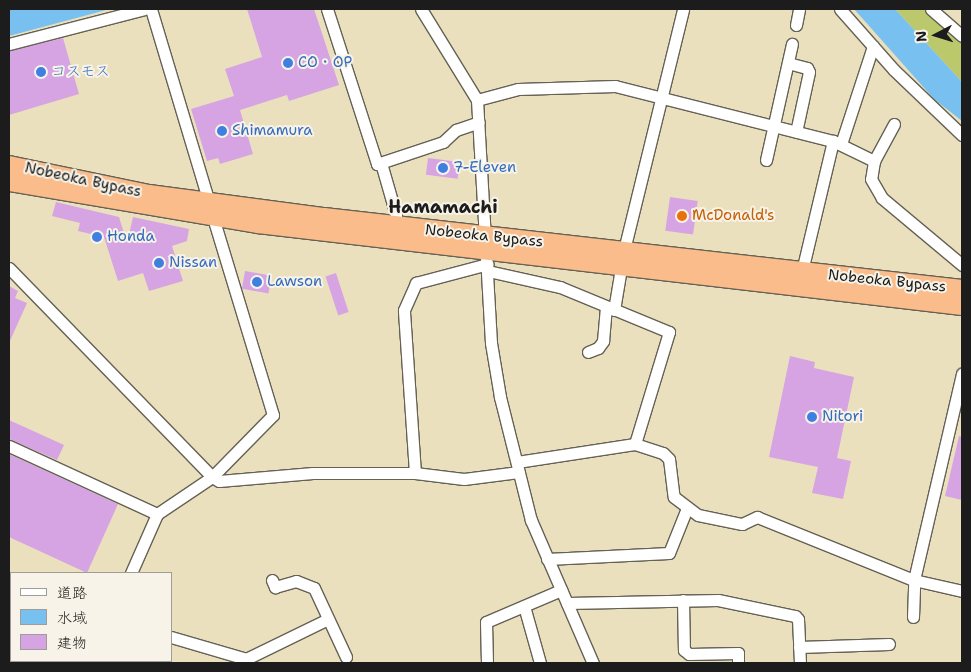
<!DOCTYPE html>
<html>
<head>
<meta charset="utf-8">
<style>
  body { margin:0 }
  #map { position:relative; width:971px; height:672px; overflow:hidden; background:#ebe0be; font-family:"Shantell Sans","Klee One",sans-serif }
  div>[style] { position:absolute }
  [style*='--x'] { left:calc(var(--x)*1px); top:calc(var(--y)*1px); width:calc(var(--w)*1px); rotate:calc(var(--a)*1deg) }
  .green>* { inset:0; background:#bbc96c }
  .water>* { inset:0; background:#78c0f0 }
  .building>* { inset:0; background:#d6a4e2; transform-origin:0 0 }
  .roads { filter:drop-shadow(1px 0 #646155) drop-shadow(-1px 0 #646155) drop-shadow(0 1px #646155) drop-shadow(0 -1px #646155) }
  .service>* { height:5.5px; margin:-2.75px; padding:0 2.75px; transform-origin:2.75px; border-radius:2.75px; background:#fff }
  .minor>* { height:11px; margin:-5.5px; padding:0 5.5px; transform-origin:5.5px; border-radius:5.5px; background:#fff }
  .trunk>* { height:18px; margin:-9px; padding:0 9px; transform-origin:9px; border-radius:9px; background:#fabc8b }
  .dots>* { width:14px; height:14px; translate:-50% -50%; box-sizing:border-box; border:2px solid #f7f3e8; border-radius:50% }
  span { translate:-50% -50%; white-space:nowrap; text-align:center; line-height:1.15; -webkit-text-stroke:4px #f7f3e8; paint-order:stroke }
  .shop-label { font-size:15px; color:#366cbe }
  .left { translate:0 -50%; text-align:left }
  .street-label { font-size:15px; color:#1c1c1c }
  .food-label { font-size:15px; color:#c56008 }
  .quarter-label { font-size:18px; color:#1c1c1c; font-weight:700 }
  .frame { position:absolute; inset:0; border:10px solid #1c1c1c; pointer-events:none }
  .legend { position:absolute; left:10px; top:572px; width:162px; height:90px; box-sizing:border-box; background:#f7f3e8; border:1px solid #9f9d96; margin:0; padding:6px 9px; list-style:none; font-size:15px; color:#1c1c1c }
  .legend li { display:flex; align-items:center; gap:10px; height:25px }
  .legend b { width:25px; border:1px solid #9f9d96 }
  .north { position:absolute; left:911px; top:10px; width:50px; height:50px; -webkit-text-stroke:4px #f7f3e8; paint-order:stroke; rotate:265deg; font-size:14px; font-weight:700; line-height:20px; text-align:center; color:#1c1c1c }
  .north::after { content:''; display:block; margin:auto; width:18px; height:22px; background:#1c1c1c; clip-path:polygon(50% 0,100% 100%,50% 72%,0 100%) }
</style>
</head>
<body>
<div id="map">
  <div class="green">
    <i style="clip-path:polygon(895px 9px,925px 9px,962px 41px,962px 82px)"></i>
  </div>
  <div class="water">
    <i style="clip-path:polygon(9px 9px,110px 9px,9px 36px)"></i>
    <i style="clip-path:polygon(854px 9px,895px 9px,962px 82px,962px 121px,934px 99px)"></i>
  </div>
  <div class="building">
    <i style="clip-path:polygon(247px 9px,314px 9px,339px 85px,289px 101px,287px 95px,240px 110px,253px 154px,220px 164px,218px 158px,207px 161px,191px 109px,234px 96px,225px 69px,262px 57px)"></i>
    <i style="clip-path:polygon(63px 38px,79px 94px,9px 115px,9px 51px)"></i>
    <i style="left:428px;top:158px;width:32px;height:17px;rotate:7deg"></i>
    <i style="left:670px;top:197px;width:28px;height:34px;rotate:8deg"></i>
    <i style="clip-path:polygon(56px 202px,119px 217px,127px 243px,133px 217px,189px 229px,187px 241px,172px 246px,183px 281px,149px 291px,143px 273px,118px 281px,104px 237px,78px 231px,80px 223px,52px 216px)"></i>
    <i style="left:245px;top:271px;width:27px;height:18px;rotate:10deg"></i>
    <i style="left:336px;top:273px;width:41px;height:11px;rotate:72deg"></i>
    <i style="clip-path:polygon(9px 286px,18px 291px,15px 298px,27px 303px,9px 343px)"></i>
    <i style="clip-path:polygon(790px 356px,815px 362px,814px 368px,854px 377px,837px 458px,851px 461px,843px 499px,812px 493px,818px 467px,769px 457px)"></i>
    <i style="clip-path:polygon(9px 420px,64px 445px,57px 460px,9px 439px)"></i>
    <i style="clip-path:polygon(959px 436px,962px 437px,962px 500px,945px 496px)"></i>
    <i style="clip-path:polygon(9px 454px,118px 504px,87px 573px,9px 537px)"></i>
  </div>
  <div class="roads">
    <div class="service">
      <i style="--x:9;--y:646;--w:5;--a:68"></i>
      <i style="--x:16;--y:661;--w:3;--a:45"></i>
    </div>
    <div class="minor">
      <i style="--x:151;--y:9;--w:202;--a:73.3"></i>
      <i style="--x:327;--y:9;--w:163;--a:72.1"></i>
      <i style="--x:377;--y:164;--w:70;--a:-18.4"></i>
      <i style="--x:443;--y:142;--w:18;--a:-43"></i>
      <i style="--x:456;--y:130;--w:24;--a:-19"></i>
      <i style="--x:421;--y:9;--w:107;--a:58.4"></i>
      <i style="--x:477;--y:100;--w:243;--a:86.7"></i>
      <i style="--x:491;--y:343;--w:55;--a:80.5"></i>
      <i style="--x:500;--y:397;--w:127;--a:75.9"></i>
      <i style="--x:531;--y:520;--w:156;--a:66.6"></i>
      <i style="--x:840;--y:9;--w:81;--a:48.5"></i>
      <i style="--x:894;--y:70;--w:94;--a:43.7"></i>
      <i style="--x:931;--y:9;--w:41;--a:41.1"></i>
      <i style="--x:796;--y:25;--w:16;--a:-79"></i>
      <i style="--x:9;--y:44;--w:139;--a:-14.5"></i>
      <i style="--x:788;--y:63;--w:20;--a:15"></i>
      <i style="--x:807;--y:68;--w:4;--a:63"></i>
      <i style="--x:809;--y:72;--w:61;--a:102.2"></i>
      <i style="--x:477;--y:100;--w:42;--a:-15"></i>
      <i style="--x:518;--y:89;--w:97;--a:-1.8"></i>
      <i style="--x:615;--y:86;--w:225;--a:14.2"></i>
      <i style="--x:833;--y:141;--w:46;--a:26"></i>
      <i style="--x:874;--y:161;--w:18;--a:99"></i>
      <i style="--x:871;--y:179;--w:22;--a:60"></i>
      <i style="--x:882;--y:198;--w:104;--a:39.9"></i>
      <i style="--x:841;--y:144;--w:103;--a:-71.9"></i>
      <i style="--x:766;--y:160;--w:119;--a:-77.4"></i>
      <i style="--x:874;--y:161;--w:42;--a:-61.6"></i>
      <i style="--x:381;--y:163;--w:54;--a:73.9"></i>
      <i style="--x:396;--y:215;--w:11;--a:100"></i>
      <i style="--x:9;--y:268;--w:291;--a:45.8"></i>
      <i style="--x:212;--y:477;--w:87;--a:-45.5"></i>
      <i style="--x:273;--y:415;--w:207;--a:-106.9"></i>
      <i style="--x:488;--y:271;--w:74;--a:12.5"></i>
      <i style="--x:560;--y:287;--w:118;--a:22.4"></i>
      <i style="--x:669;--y:332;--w:117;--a:106.9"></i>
      <i style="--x:802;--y:271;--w:134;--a:-76.6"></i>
      <i style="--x:614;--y:310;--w:61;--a:-80.5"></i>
      <i style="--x:624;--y:250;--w:248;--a:-76.2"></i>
      <i style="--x:588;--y:352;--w:11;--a:-22"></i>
      <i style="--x:598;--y:348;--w:9;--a:-54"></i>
      <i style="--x:603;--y:341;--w:34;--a:-85"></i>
      <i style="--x:9;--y:446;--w:163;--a:24.7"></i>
      <i style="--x:517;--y:462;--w:119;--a:-8.7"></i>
      <i style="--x:635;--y:444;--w:29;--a:18"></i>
      <i style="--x:663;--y:453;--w:8;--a:45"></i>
      <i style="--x:669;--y:459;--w:38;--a:83"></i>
      <i style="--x:674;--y:497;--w:30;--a:37"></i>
      <i style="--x:698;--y:515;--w:45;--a:11.6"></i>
      <i style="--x:742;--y:524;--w:17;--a:-25"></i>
      <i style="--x:757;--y:517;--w:169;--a:21.9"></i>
      <i style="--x:914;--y:580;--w:49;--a:12.9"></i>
      <i style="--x:415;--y:473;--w:163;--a:-93.9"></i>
      <i style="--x:404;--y:310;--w:30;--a:-66"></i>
      <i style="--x:416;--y:283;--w:74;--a:-14.8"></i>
      <i style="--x:547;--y:559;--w:122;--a:-2.8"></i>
      <i style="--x:669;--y:553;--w:48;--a:-68.2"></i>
      <i style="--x:131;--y:573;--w:64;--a:-66.2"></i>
      <i style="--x:157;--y:514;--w:66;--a:-33.9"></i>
      <i style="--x:212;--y:477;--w:8;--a:30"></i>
      <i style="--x:219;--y:481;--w:94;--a:-4.9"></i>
      <i style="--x:313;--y:473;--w:102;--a:0"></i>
      <i style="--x:415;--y:473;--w:49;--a:7"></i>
      <i style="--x:464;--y:479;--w:55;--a:-7.3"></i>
      <i style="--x:272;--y:580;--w:8;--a:67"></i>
      <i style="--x:275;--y:587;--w:22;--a:-16"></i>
      <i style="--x:296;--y:581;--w:19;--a:21"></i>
      <i style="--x:314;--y:588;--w:76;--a:65.1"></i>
      <i style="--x:683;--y:600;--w:50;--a:88.9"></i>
      <i style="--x:684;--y:650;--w:6;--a:39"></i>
      <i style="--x:689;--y:654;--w:49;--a:-1.2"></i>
      <i style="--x:738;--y:653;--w:10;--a:90"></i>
      <i style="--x:567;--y:603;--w:151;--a:-1.1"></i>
      <i style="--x:718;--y:600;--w:79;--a:11.7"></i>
      <i style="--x:795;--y:616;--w:4;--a:45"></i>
      <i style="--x:798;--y:619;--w:44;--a:87.4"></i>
      <i style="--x:524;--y:606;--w:59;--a:74.3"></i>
      <i style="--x:913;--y:617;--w:37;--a:-88"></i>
      <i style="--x:914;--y:580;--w:212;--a:-76.9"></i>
      <i style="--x:9;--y:633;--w:5;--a:-68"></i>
      <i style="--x:171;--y:637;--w:78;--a:16.3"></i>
      <i style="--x:246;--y:659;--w:91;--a:-26"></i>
      <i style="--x:799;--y:647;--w:90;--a:-1.9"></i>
      <i style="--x:487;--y:663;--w:41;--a:-91.4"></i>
      <i style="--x:486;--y:622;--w:82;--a:-23.1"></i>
    </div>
    <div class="trunk">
      <i style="--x:9;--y:165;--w:143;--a:11.7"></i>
      <i style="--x:149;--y:194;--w:177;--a:7.5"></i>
      <i style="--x:324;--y:217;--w:642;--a:6.44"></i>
      <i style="--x:9;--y:182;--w:253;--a:9.6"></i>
      <i style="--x:258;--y:224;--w:709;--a:6.64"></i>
    </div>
  </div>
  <div class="dots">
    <i style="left:288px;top:63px;background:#3f7fe0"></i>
    <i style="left:41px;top:72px;background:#3f7fe0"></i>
    <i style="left:222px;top:131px;background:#3f7fe0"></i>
    <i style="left:443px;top:168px;background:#3f7fe0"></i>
    <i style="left:682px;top:216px;background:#e8710a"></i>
    <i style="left:97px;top:237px;background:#3f7fe0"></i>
    <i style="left:159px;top:263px;background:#3f7fe0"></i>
    <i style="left:257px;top:282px;background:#3f7fe0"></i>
    <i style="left:812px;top:417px;background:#3f7fe0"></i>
  </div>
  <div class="shop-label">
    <span class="left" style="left:298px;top:63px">CO・OP</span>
    <span class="left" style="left:51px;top:72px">コスモス</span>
    <span class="left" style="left:232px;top:131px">Shimamura</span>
    <span class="left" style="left:453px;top:168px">7-Eleven</span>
    <span class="left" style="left:107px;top:237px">Honda</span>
    <span class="left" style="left:169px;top:263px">Nissan</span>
    <span class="left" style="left:267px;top:282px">Lawson</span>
    <span class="left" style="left:822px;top:417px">Nitori</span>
  </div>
  <div class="street-label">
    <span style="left:83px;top:180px;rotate:12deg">Nobeoka Bypass</span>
    <span style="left:484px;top:236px;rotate:6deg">Nobeoka Bypass</span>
    <span style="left:887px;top:281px;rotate:6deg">Nobeoka Bypass</span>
  </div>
  <div class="food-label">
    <span class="left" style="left:692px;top:216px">McDonald's</span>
  </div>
  <div class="quarter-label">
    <span style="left:443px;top:207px">Hamamachi</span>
  </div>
  <div class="frame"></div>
  <ul class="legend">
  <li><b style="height:6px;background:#fff"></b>道路</li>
  <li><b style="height:14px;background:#78c0f0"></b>水域</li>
  <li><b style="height:14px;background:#d6a4e2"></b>建物</li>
  </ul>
  <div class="north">N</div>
</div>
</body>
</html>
